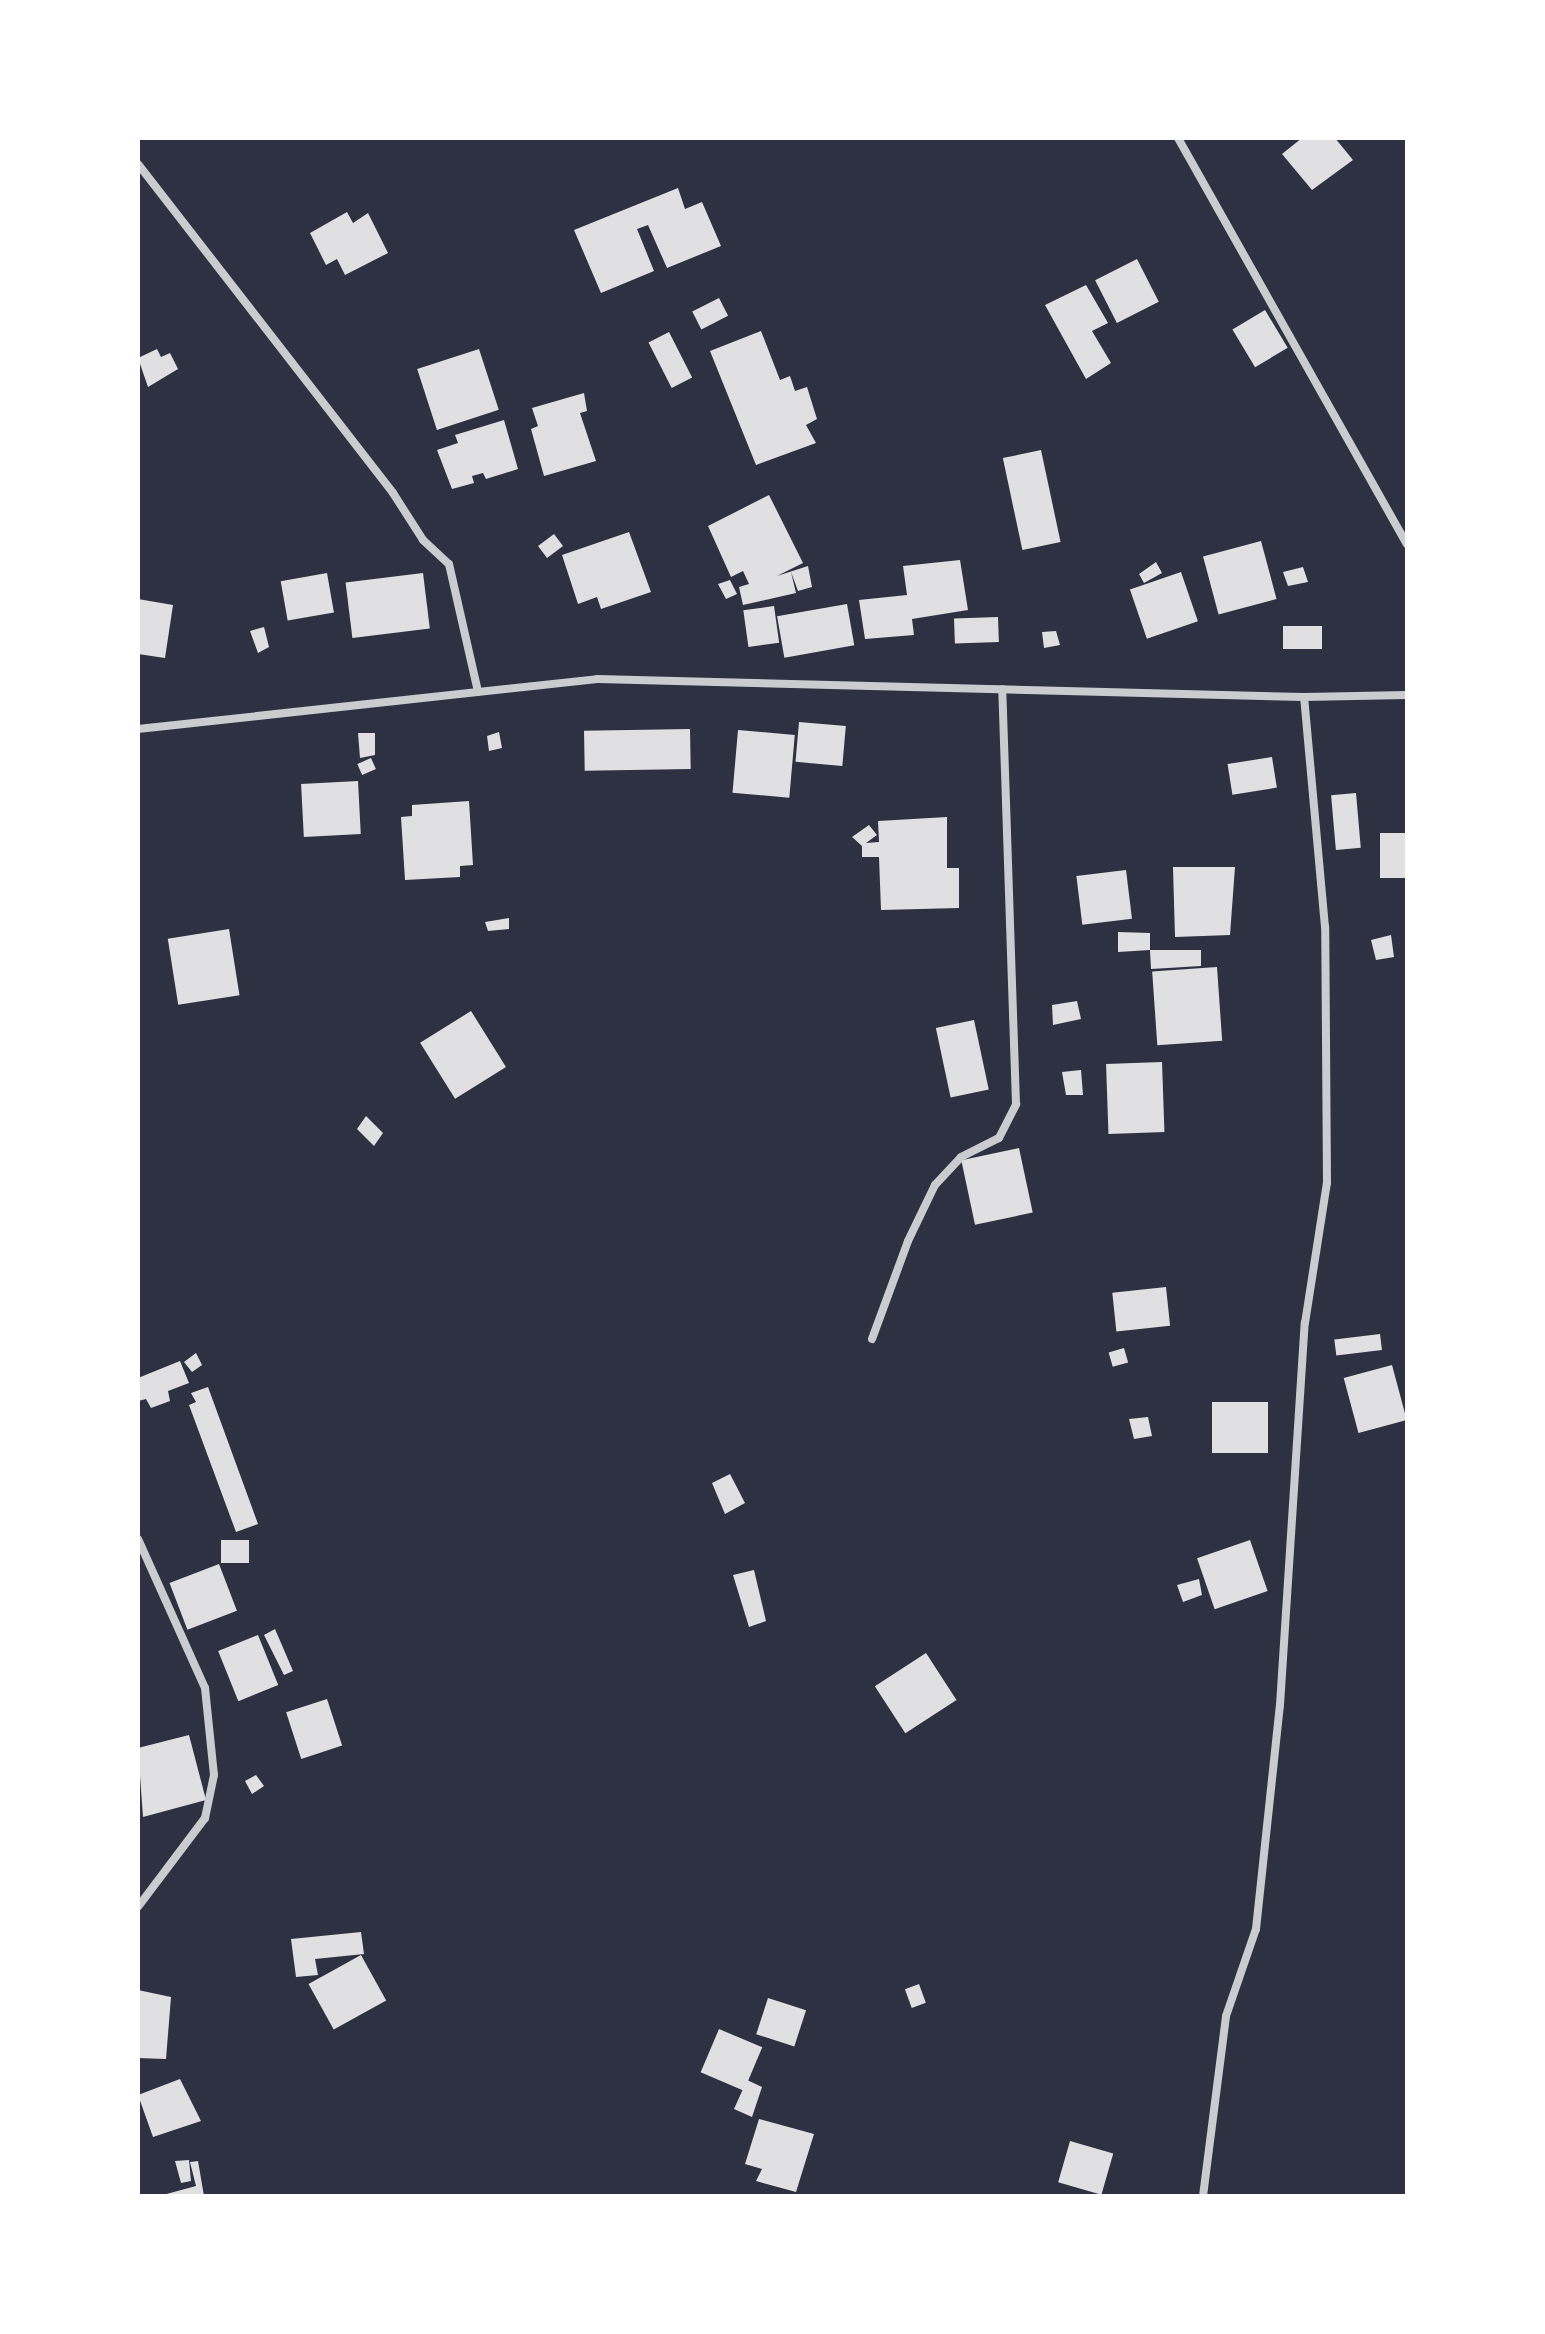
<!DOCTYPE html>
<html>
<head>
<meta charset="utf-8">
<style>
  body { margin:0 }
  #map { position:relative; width:1545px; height:2334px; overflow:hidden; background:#2d3142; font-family:Inter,sans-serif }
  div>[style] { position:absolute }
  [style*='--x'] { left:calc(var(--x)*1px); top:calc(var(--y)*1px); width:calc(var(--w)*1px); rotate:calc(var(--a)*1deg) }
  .building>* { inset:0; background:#e0e0e3; transform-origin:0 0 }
  .minor>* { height:8px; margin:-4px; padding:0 4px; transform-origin:4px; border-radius:4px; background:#caccd0 }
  span { translate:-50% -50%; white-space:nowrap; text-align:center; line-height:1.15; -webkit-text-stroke:8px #fff; paint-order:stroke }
  .frame { position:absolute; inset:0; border:140px solid #fff; pointer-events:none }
</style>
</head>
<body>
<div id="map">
  <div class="building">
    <i style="clip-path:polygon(1302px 138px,1335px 138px,1353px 160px,1312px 190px,1282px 154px)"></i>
    <i style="clip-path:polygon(678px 188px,685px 209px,702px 202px,721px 246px,667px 268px,648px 225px,637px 229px,654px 271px,601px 293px,574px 230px)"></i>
    <i style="clip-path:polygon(347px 212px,353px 223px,368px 213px,388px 253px,345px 275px,337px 259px,326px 265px,310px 233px)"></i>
    <i style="left:1137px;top:259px;width:48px;height:47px;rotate:63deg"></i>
    <i style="clip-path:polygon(1086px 285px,1108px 323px,1092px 331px,1111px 363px,1086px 379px,1045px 305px)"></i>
    <i style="left:719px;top:298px;width:20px;height:30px;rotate:63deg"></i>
    <i style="left:1265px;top:310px;width:44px;height:38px;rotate:59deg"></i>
    <i style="clip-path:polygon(761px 331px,780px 380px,790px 376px,795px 391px,807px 387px,817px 419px,806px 425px,816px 443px,756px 465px,710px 351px)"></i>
    <i style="left:669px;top:332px;width:51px;height:23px;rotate:63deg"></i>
    <i style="clip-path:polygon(157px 349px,161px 357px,170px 353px,178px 369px,148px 387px,138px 358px)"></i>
    <i style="left:479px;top:349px;width:64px;height:65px;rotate:72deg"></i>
    <i style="clip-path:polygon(584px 393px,587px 411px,580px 413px,596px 461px,544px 476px,531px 429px,538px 426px,532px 408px)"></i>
    <i style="clip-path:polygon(504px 420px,518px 469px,486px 479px,483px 473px,472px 476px,474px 483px,452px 489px,437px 450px,458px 443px,455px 435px)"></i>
    <i style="left:1041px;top:450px;width:94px;height:39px;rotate:78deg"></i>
    <i style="clip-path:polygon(769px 495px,803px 563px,777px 576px,808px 566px,812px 587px,798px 591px,791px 572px,796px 593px,743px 605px,739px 587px,749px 584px,743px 571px,731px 577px,708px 526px)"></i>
    <i style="clip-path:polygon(629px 532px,651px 592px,601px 609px,597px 597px,578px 604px,562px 555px)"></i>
    <i style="left:554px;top:534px;width:15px;height:20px;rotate:53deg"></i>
    <i style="left:1261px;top:541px;width:60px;height:60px;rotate:75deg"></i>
    <i style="clip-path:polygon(960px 560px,968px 610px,912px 619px,914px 635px,865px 639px,859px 600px,907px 595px,903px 566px)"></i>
    <i style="clip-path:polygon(1156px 562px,1162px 573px,1144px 583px,1139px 574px)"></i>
    <i style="clip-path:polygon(1303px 567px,1308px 582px,1288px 586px,1283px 572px)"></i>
    <i style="left:1181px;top:572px;width:52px;height:54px;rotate:71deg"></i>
    <i style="left:327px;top:573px;width:40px;height:47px;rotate:80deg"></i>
    <i style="left:423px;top:573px;width:56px;height:78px;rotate:83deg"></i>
    <i style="clip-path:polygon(730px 580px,737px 594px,726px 599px,718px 584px)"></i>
    <i style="clip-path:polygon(138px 599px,173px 605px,165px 658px,138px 654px)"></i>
    <i style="left:847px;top:604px;width:42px;height:71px;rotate:80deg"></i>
    <i style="left:774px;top:606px;width:37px;height:31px;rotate:82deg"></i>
    <i style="left:998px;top:617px;width:25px;height:44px;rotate:88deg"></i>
    <i style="left:1322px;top:626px;width:23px;height:39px;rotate:90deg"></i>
    <i style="clip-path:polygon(264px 627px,269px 647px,258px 653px,250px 631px)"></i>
    <i style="clip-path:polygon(1056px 631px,1060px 645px,1044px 648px,1042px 632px)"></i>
    <i style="left:799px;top:722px;width:47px;height:40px;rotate:5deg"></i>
    <i style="left:690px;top:729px;width:40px;height:106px;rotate:89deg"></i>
    <i style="left:738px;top:730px;width:57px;height:63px;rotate:5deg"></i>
    <i style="clip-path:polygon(499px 732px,502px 748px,489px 751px,487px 736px)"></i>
    <i style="clip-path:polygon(358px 733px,375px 733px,375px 755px,360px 758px)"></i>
    <i style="left:1272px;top:757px;width:31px;height:45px;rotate:81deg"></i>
    <i style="left:371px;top:758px;width:12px;height:15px;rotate:66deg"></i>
    <i style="left:358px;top:781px;width:53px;height:57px;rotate:87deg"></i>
    <i style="left:1356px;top:793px;width:55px;height:25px;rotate:85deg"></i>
    <i style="clip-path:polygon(469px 801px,473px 865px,460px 866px,460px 877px,405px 880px,401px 817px,412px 816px,412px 805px)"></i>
    <i style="clip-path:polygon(947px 817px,947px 868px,959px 868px,959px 908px,881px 910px,879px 857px,862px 857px,862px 846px,852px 837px,869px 825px,877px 835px,866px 843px,879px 842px,878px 821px)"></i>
    <i style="left:1407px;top:833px;width:45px;height:27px;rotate:90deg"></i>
    <i style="clip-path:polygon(1173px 867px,1235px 867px,1230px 935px,1175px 937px)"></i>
    <i style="left:1126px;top:870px;width:49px;height:50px;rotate:83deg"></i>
    <i style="clip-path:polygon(509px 918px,509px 929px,488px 931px,485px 922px)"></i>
    <i style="left:229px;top:929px;width:67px;height:62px;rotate:81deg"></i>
    <i style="clip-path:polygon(1118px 932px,1150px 933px,1150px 950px,1201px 950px,1201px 966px,1151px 969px,1150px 950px,1118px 952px)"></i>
    <i style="clip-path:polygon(1391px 935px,1394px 957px,1376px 960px,1371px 940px)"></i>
    <i style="left:1217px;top:967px;width:74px;height:65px;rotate:86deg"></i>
    <i style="clip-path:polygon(1077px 1001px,1081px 1019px,1053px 1025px,1052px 1005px)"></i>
    <i style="left:471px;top:1011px;width:66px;height:60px;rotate:58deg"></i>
    <i style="left:974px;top:1020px;width:71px;height:39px;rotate:78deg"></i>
    <i style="left:1162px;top:1062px;width:70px;height:56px;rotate:88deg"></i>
    <i style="clip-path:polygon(1081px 1070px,1083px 1095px,1066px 1095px,1062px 1072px)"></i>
    <i style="clip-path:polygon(366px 1116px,383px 1133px,374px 1146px,357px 1129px)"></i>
    <i style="left:1019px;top:1148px;width:66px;height:59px;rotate:78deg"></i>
    <i style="left:1166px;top:1287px;width:39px;height:54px;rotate:84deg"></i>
    <i style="left:1380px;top:1334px;width:16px;height:46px;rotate:83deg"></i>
    <i style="left:1124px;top:1348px;width:15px;height:16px;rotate:74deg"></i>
    <i style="clip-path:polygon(196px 1353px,202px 1365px,192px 1372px,184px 1362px)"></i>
    <i style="clip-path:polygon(180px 1361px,189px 1383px,168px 1391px,170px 1401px,151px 1408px,146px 1399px,138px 1401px,138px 1378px)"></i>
    <i style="left:1392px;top:1365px;width:57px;height:50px;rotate:75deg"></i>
    <i style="clip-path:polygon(208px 1387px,258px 1524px,236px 1532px,189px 1405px,196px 1402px,191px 1393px)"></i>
    <i style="left:1268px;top:1402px;width:51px;height:56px;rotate:90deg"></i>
    <i style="clip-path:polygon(1148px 1417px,1152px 1436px,1134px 1439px,1129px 1419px)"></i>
    <i style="clip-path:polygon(730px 1474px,745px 1503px,725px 1514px,712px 1483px)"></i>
    <i style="left:221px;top:1540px;width:28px;height:23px"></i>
    <i style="left:1250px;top:1540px;width:54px;height:56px;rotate:71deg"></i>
    <i style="left:219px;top:1564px;width:50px;height:53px;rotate:69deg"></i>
    <i style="clip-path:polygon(754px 1570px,766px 1621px,749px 1627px,733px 1575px)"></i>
    <i style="clip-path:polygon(1199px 1579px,1202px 1595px,1183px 1602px,1177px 1585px)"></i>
    <i style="clip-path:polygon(275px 1629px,293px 1671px,284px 1675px,264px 1635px)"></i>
    <i style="left:258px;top:1635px;width:54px;height:43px;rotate:68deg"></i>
    <i style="left:926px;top:1653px;width:56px;height:61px;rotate:57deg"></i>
    <i style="left:327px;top:1699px;width:49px;height:43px;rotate:72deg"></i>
    <i style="clip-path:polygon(189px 1735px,206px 1800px,143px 1817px,138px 1748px)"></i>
    <i style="clip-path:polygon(256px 1775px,264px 1786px,252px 1794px,245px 1781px)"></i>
    <i style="clip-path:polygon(361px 1932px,364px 1954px,315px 1959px,318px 1975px,296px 1977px,291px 1939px)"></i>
    <i style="left:361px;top:1955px;width:52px;height:60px;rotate:61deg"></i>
    <i style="left:919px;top:1984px;width:20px;height:15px;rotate:70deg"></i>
    <i style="clip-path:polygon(138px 1990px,171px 1997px,166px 2059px,138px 2058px)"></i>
    <i style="left:768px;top:1998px;width:40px;height:38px;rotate:18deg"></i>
    <i style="left:719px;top:2029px;width:47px;height:47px;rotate:23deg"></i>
    <i style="clip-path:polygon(180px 2079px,201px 2121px,153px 2137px,138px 2095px)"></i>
    <i style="clip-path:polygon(747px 2080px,762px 2087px,752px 2117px,734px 2109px)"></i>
    <i style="clip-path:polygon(759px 2119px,814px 2134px,796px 2192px,756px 2181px,762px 2169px,745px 2164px)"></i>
    <i style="left:1070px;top:2141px;width:45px;height:43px;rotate:16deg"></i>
    <i style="clip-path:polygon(189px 2160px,191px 2181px,181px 2183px,175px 2161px)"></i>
    <i style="clip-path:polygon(198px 2161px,204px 2196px,159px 2196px,196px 2186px,190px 2162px)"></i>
  </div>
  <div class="minor">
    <i style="--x:1178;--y:138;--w:466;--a:60.6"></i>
    <i style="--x:138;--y:164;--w:416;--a:52.2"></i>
    <i style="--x:393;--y:493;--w:56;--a:57.4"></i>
    <i style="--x:423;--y:540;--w:35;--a:43"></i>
    <i style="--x:449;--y:564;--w:131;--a:77.2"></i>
    <i style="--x:138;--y:729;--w:462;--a:-6.2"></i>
    <i style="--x:597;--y:679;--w:707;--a:1.46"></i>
    <i style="--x:1304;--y:697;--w:103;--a:-1.1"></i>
    <i style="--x:872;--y:1339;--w:104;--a:-69.8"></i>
    <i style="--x:908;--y:1241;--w:62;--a:-64.3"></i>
    <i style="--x:935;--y:1185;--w:38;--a:-47"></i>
    <i style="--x:961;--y:1157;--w:42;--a:-26.6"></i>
    <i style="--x:999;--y:1138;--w:38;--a:-63"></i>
    <i style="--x:1016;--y:1104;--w:415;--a:-91.9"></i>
    <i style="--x:138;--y:1539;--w:163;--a:65.8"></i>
    <i style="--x:205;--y:1688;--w:87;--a:84.1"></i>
    <i style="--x:214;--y:1775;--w:44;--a:101.8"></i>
    <i style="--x:205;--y:1818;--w:111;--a:127"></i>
    <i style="--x:1203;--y:2196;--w:181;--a:-82.7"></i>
    <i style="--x:1226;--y:2016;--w:92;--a:-71"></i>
    <i style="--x:1256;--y:1929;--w:225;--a:-83.9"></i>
    <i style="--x:1280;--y:1705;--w:383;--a:-86.3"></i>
    <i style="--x:1305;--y:1323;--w:142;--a:-81.1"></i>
    <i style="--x:1327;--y:1183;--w:256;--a:-90.4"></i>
    <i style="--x:1325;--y:927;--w:231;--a:-95.2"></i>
  </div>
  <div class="frame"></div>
</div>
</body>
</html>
